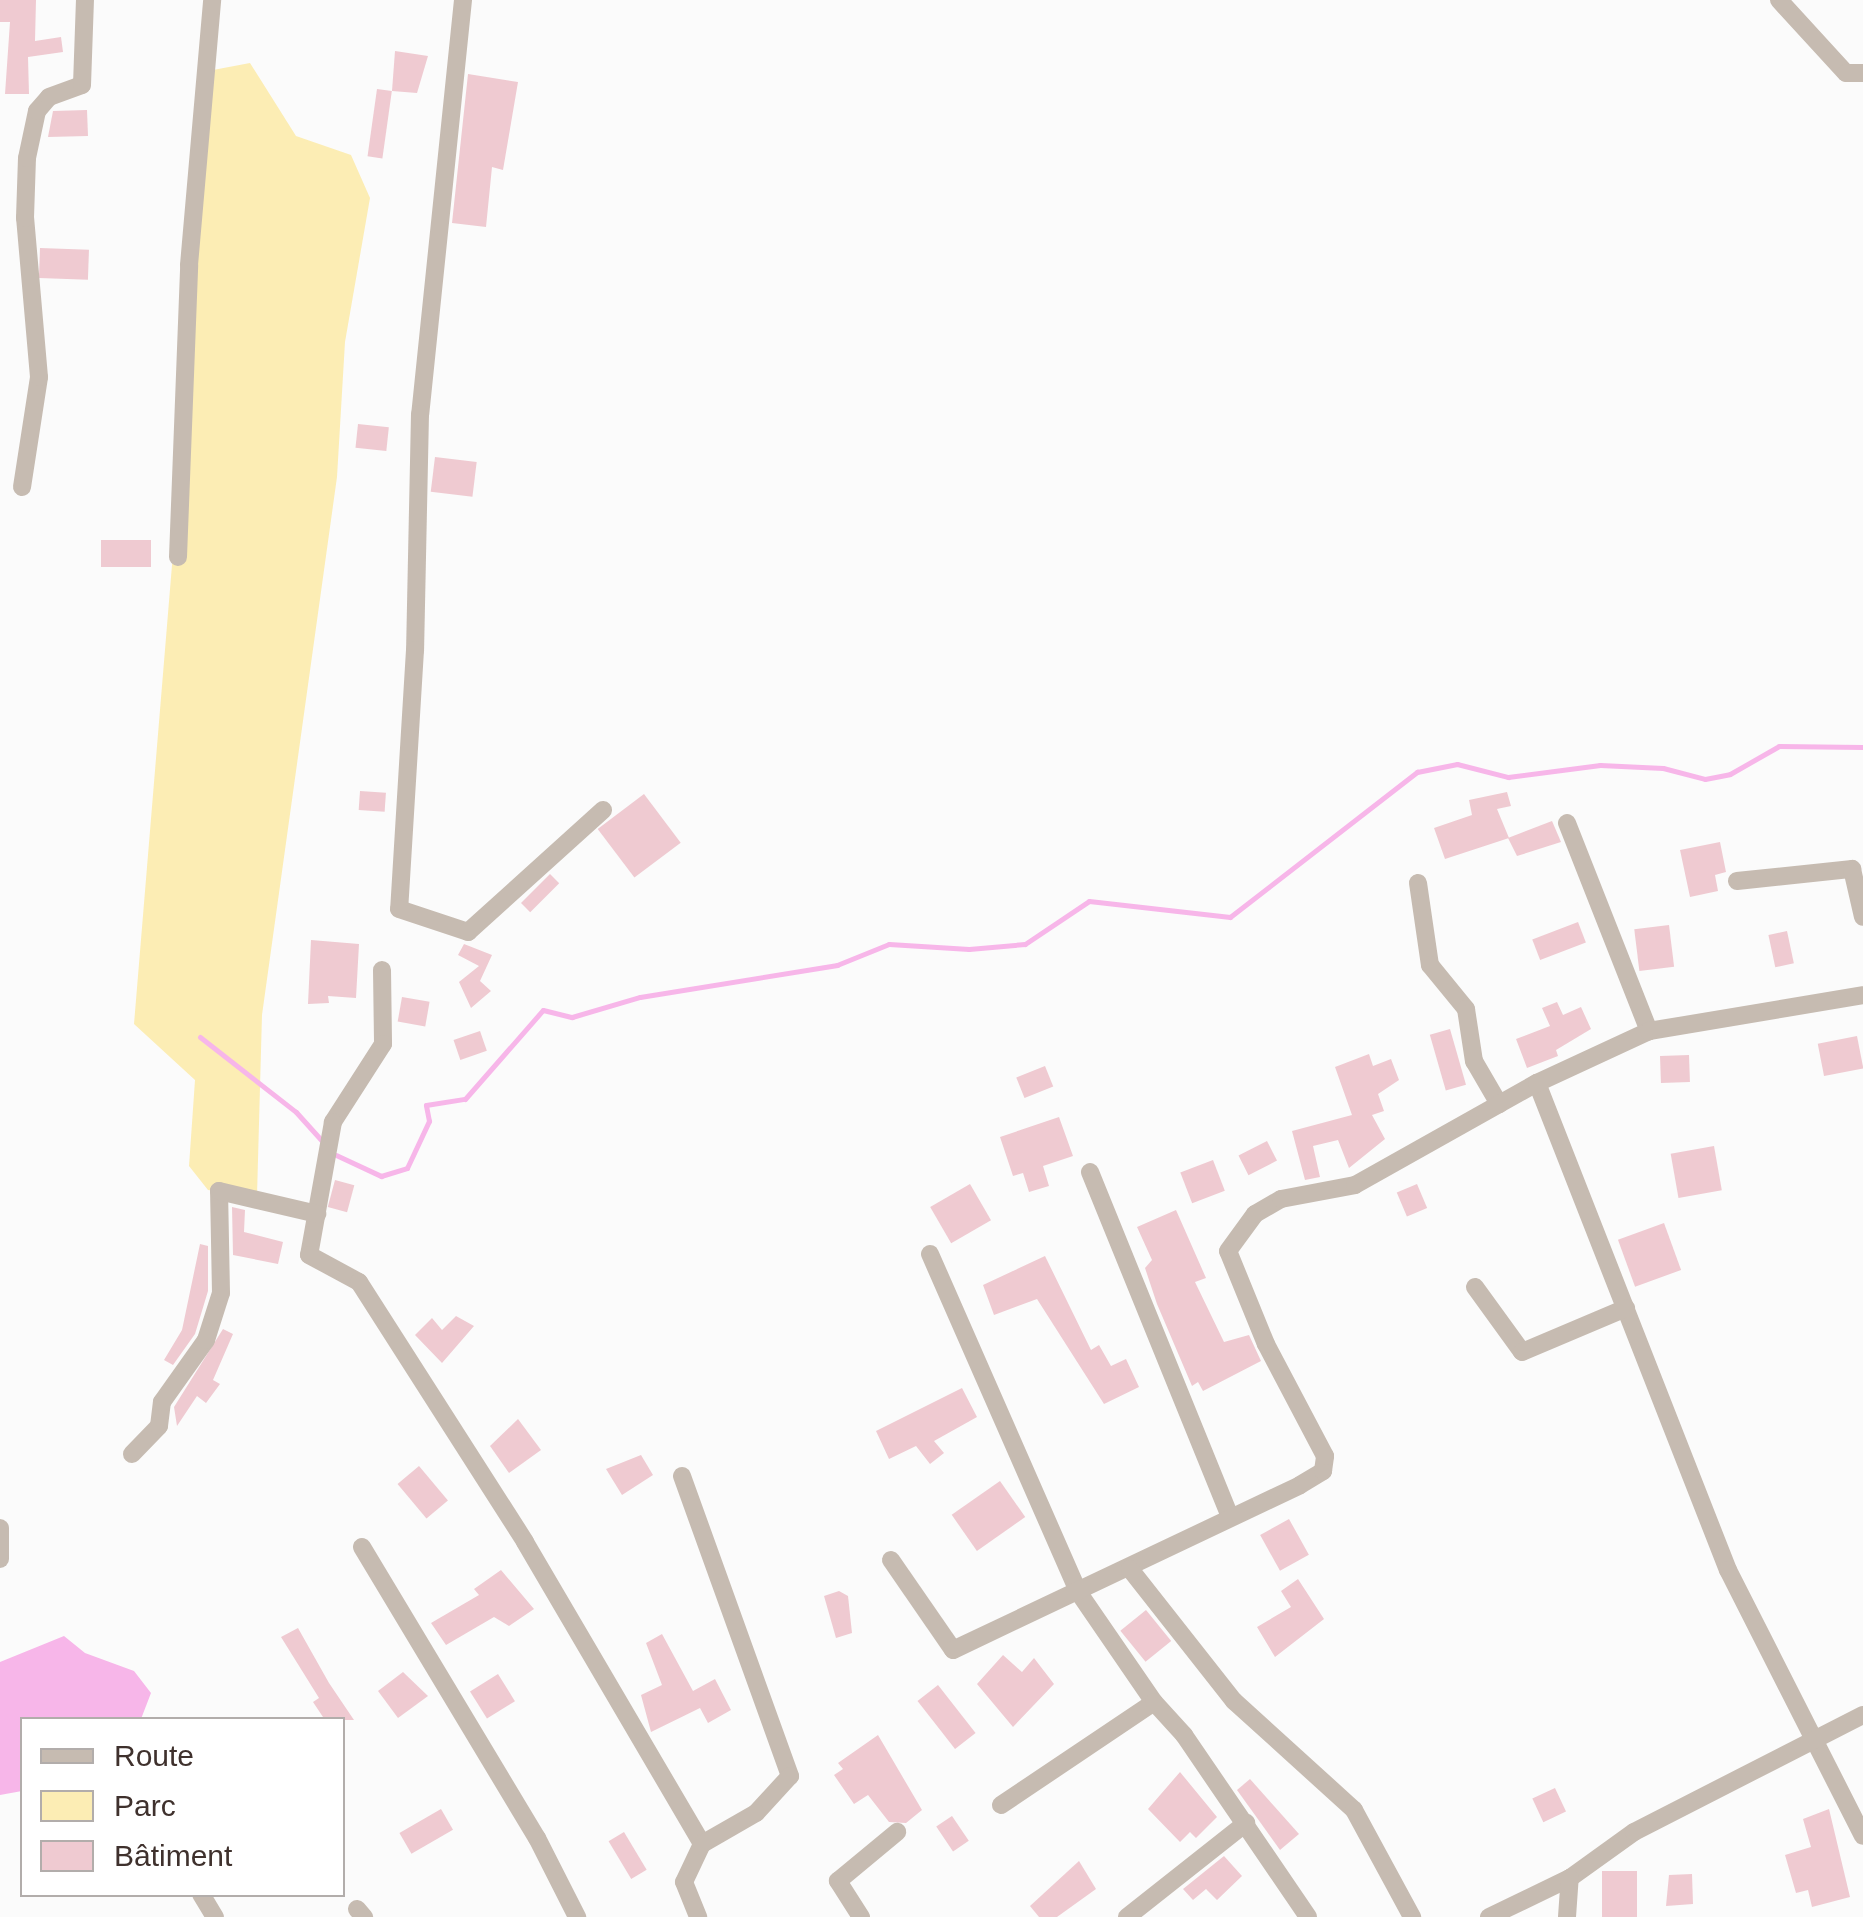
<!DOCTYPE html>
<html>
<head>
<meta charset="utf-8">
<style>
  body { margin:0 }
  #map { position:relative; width:1863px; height:1917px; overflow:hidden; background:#fbfbfb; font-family:Arial,sans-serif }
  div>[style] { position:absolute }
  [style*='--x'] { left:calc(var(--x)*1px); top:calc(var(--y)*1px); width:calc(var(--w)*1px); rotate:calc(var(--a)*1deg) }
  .green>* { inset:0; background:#fcedb4 }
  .water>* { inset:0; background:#f7b6e9 }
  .stream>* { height:5px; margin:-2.5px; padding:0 2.5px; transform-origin:2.5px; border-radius:2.5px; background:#f7b6e9 }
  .building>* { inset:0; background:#efcad1; transform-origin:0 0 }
  .street>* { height:18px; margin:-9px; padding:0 9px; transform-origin:9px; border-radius:9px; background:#c6bbb1 }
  span { translate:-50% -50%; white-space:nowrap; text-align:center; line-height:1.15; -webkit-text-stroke:8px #fff; paint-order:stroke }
  .legend { position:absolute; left:20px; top:1717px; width:325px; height:180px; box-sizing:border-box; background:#fff; border:2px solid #b2adab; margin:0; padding:12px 18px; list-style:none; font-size:30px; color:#3f312d }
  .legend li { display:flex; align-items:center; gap:20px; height:50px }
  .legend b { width:50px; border:2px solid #b2adab }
</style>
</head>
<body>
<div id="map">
  <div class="green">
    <i style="clip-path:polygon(250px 63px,296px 136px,351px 155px,370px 198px,345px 342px,337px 477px,262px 1015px,257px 1196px,208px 1190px,189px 1166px,195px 1080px,134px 1024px,213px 70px)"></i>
  </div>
  <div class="water">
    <i style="clip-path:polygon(64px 1636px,85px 1653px,134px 1671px,151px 1693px,141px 1719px,22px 1720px,22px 1791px,0 1795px,0 1662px)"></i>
  </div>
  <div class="stream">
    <i style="--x:200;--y:1037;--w:122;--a:38"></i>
    <i style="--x:296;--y:1112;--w:39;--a:48"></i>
    <i style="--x:336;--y:1155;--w:50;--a:25"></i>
    <i style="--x:381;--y:1176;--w:27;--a:-17"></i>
    <i style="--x:407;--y:1168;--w:52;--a:-64.9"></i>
    <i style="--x:429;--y:1121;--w:16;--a:-101"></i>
    <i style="--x:426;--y:1105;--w:39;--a:-9"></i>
    <i style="--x:465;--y:1099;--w:118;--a:-48.8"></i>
    <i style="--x:543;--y:1010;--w:30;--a:14"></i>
    <i style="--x:572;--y:1017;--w:71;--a:-16.4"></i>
    <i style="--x:640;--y:997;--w:200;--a:-9.2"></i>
    <i style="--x:837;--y:965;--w:56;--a:-22"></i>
    <i style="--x:889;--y:944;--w:80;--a:3.6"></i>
    <i style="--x:969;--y:949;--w:56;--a:-5.1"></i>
    <i style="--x:1025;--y:944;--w:77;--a:-33.9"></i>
    <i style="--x:1089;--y:901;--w:142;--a:6.5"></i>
    <i style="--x:1230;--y:917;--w:237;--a:-37.8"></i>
    <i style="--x:1417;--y:772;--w:41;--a:-11.3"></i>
    <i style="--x:1457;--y:764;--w:53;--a:14.3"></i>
    <i style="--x:1508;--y:777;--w:93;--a:-7.4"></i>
    <i style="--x:1600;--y:765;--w:63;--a:2.7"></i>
    <i style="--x:1663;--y:768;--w:43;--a:14.7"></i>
    <i style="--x:1705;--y:779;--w:25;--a:-11"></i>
    <i style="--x:1730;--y:774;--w:56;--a:-29.7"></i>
    <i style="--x:1779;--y:746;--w:84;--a:0.7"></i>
  </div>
  <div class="building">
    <i style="clip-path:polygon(0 0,36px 0,35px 41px,61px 37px,63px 52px,28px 57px,29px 94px,5px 94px,10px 22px,0 22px)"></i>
    <i style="clip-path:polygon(395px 51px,428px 56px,417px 93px,392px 91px)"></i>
    <i style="clip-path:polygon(468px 74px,518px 82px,503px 170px,492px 167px,486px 227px,452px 223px)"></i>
    <i style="left:377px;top:89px;width:15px;height:68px;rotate:8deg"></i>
    <i style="clip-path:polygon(87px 110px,88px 136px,48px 137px,53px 111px)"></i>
    <i style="left:40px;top:248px;width:49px;height:30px;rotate:2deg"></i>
    <i style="left:358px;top:424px;width:31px;height:24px;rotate:6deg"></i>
    <i style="left:435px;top:457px;width:42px;height:35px;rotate:7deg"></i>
    <i style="left:151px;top:540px;width:27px;height:50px;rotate:90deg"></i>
    <i style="left:360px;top:791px;width:26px;height:19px;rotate:4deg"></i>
    <i style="clip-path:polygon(1507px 792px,1511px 806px,1497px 809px,1509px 838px,1445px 859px,1434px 828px,1472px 815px,1469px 800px)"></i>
    <i style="left:644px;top:794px;width:61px;height:58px;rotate:53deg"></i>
    <i style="clip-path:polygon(1552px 821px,1561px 842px,1517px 856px,1508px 838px)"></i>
    <i style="clip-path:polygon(1720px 842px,1726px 872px,1715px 875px,1718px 891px,1690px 897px,1680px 850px)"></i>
    <i style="left:550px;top:874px;width:13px;height:41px;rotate:45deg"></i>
    <i style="left:1578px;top:922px;width:22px;height:49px;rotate:69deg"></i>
    <i style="left:1669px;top:925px;width:42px;height:35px;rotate:83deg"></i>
    <i style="left:1787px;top:931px;width:33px;height:19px;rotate:78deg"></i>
    <i style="clip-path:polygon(311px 940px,359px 944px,356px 998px,328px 996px,329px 1003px,308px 1004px)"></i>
    <i style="clip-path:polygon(464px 944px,492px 955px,480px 981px,491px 991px,471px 1008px,459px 982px,479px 966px,458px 955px)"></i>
    <i style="left:402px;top:997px;width:28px;height:25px;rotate:10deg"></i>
    <i style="clip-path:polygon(1557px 1002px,1563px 1015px,1581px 1007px,1591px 1029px,1556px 1050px,1558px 1056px,1527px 1068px,1516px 1039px,1550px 1026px,1542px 1008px)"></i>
    <i style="left:1450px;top:1029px;width:58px;height:21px;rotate:74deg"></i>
    <i style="left:480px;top:1031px;width:21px;height:28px;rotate:71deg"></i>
    <i style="left:1857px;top:1036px;width:33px;height:40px;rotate:79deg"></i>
    <i style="clip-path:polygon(1369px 1054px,1373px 1066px,1391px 1059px,1399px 1080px,1378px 1094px,1384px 1111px,1372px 1115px,1385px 1139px,1349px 1168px,1338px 1140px,1313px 1146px,1320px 1177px,1305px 1180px,1292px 1131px,1352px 1115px,1335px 1067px)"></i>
    <i style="left:1689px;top:1055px;width:27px;height:29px;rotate:88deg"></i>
    <i style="left:1045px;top:1066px;width:22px;height:31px;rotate:68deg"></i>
    <i style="clip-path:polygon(1059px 1117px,1073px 1156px,1043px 1166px,1049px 1186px,1029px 1192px,1023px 1173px,1013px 1176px,1000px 1137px)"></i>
    <i style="left:1267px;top:1141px;width:22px;height:32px;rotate:63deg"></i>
    <i style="left:1714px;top:1146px;width:45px;height:44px;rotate:80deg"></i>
    <i style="left:1213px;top:1160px;width:33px;height:35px;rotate:69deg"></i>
    <i style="left:335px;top:1180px;width:20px;height:28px;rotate:15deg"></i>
    <i style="left:970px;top:1184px;width:42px;height:46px;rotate:60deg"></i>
    <i style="left:1417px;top:1184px;width:26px;height:22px;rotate:67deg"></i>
    <i style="clip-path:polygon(232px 1207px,245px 1210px,244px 1232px,283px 1242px,278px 1264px,233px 1255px)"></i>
    <i style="clip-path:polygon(1176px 1210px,1206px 1278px,1195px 1282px,1224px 1342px,1249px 1335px,1261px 1361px,1203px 1391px,1198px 1382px,1192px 1386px,1157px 1304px,1145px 1268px,1152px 1260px,1137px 1227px)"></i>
    <i style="left:1664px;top:1223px;width:50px;height:49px;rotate:70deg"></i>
    <i style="clip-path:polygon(200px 1244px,208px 1246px,208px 1291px,195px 1334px,173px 1365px,164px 1360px,182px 1330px)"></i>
    <i style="clip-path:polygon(1045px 1256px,1091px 1350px,1099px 1345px,1111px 1366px,1126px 1359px,1139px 1387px,1104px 1404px,1037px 1299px,994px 1315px,983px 1285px)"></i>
    <i style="clip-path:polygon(456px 1316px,474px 1326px,442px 1363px,415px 1335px,432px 1318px,442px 1330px)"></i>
    <i style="clip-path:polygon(223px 1329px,233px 1334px,213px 1380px,220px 1384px,206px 1403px,197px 1396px,177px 1426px,174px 1407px)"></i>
    <i style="clip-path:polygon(962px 1388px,977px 1417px,934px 1441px,944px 1453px,930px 1464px,916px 1446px,889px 1459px,876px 1431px)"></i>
    <i style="clip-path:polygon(518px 1419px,541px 1450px,509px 1473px,490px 1446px)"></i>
    <i style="clip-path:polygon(641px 1455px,653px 1475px,622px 1495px,606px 1469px)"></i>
    <i style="left:419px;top:1466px;width:45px;height:28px;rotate:50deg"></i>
    <i style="left:1000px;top:1481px;width:44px;height:59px;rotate:55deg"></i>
    <i style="left:1289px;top:1519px;width:41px;height:33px;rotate:61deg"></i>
    <i style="clip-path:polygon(501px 1570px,534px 1609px,509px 1626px,494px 1617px,446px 1645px,431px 1623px,479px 1595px,474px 1589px)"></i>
    <i style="clip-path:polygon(1298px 1579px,1324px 1619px,1275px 1657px,1257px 1627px,1291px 1607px,1281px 1591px)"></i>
    <i style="clip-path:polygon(839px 1591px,848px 1596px,852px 1633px,836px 1638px,824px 1596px)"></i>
    <i style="left:1146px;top:1610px;width:40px;height:33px;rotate:51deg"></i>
    <i style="clip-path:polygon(298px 1628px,329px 1683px,354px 1720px,325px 1720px,313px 1702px,319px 1698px,281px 1637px)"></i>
    <i style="clip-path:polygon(662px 1634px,693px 1691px,715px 1679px,731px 1710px,708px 1723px,700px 1708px,651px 1732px,641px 1695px,662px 1685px,646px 1643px)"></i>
    <i style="clip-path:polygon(1003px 1655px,1022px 1672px,1034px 1658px,1054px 1684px,1013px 1727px,977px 1684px)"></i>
    <i style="clip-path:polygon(403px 1672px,428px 1696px,398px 1718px,378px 1691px)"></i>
    <i style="left:498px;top:1674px;width:32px;height:33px;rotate:58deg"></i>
    <i style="left:938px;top:1685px;width:61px;height:26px;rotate:52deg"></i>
    <i style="clip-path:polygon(878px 1735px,922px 1810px,906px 1823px,889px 1822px,868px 1795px,854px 1804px,834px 1775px,843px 1769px,838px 1763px)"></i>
    <i style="clip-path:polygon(1180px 1772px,1217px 1817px,1196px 1838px,1190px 1832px,1180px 1842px,1148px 1809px)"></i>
    <i style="clip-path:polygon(1250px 1779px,1299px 1834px,1280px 1850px,1237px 1790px)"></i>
    <i style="left:1555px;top:1788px;width:26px;height:25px;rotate:65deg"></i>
    <i style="left:441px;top:1809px;width:24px;height:48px;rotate:60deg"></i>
    <i style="clip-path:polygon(1829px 1809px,1850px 1897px,1812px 1907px,1808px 1890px,1796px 1893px,1785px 1855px,1811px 1847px,1803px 1819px)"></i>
    <i style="left:952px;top:1816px;width:30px;height:19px;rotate:56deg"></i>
    <i style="left:624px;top:1832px;width:44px;height:18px;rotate:59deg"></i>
    <i style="clip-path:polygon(1224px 1856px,1242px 1876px,1217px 1900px,1206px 1889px,1193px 1900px,1183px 1889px)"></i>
    <i style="clip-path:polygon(1079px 1861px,1096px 1889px,1057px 1917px,1039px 1917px,1030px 1906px)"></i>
    <i style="left:1602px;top:1871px;width:35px;height:46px"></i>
    <i style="clip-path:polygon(1692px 1874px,1693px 1904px,1666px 1906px,1669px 1875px)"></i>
  </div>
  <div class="street">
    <i style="--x:463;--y:0;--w:416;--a:95.9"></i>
    <i style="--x:420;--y:414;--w:236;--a:91.2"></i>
    <i style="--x:415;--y:650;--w:259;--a:93.5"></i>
    <i style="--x:399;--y:909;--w:73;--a:18.4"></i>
    <i style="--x:468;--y:932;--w:182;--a:-42.1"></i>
    <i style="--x:1779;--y:0;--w:99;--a:47.5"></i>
    <i style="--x:1846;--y:73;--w:17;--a:0"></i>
    <i style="--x:22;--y:487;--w:111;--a:-81.2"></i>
    <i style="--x:39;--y:377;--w:160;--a:-95"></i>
    <i style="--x:25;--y:218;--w:60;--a:-88.1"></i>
    <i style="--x:27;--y:158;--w:48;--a:-78"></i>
    <i style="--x:37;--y:111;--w:18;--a:-49"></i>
    <i style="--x:49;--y:97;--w:35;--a:-20"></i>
    <i style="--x:82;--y:85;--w:85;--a:-88"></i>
    <i style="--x:178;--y:557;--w:292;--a:-87.8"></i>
    <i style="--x:189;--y:265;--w:266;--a:-85"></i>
    <i style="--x:1567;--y:823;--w:224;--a:68.5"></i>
    <i style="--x:1737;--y:881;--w:116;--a:-6"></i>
    <i style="--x:1852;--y:869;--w:49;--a:77.1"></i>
    <i style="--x:1418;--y:883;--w:83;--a:81.7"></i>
    <i style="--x:1430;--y:965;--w:57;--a:50.7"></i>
    <i style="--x:1466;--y:1009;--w:53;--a:81.3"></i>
    <i style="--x:1474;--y:1061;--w:50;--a:59.8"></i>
    <i style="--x:382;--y:970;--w:74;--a:89.2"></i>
    <i style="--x:383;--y:1044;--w:93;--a:122.7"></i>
    <i style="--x:333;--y:1122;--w:135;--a:100.2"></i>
    <i style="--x:309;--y:1255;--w:57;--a:28.4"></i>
    <i style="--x:359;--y:1282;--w:308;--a:57.4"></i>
    <i style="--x:525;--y:1542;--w:350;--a:59.6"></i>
    <i style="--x:1537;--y:1083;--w:523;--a:68.59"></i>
    <i style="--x:1728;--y:1570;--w:298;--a:63.1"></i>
    <i style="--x:1090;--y:1172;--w:372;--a:67.9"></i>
    <i style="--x:930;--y:1254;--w:370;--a:66.3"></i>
    <i style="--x:1079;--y:1593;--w:132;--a:55.5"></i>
    <i style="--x:1475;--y:1287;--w:80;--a:54.1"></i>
    <i style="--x:1522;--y:1352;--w:113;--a:-22.9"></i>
    <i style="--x:132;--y:1454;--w:39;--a:-46"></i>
    <i style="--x:159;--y:1426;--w:24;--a:-83"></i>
    <i style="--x:162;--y:1402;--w:76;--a:-54.6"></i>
    <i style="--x:206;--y:1340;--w:49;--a:-72.3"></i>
    <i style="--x:221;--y:1293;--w:102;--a:-91.1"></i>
    <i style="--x:219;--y:1191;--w:101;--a:13.2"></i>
    <i style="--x:682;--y:1476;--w:319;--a:70.2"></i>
    <i style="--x:790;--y:1776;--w:50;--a:132.6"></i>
    <i style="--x:756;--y:1813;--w:62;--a:150.1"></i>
    <i style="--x:702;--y:1844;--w:42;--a:115.3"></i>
    <i style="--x:684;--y:1882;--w:38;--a:68"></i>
    <i style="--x:0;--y:1528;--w:31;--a:90"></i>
    <i style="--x:362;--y:1547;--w:340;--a:59"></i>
    <i style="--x:537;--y:1838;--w:89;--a:63.1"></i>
    <i style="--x:891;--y:1560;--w:109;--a:55.4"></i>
    <i style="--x:953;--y:1650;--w:384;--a:-25.4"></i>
    <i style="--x:1300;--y:1485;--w:27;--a:-31"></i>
    <i style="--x:1323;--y:1471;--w:15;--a:-82"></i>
    <i style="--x:1325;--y:1456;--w:127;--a:-117.8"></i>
    <i style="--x:1266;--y:1344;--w:100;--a:-112.2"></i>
    <i style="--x:1228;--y:1251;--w:46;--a:-53.9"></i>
    <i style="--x:1255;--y:1214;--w:30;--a:-30"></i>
    <i style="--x:1281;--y:1199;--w:75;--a:-10.7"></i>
    <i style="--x:1355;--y:1185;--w:209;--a:-29.3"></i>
    <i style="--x:1537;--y:1083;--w:123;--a:-24.9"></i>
    <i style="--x:1649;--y:1031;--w:217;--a:-9.5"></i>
    <i style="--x:1130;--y:1569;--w:168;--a:51.8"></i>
    <i style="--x:1234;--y:1701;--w:162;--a:42.2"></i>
    <i style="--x:1354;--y:1810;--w:122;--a:61.5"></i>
    <i style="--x:1001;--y:1805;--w:184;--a:-33.9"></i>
    <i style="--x:1154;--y:1702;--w:45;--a:47.7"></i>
    <i style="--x:1184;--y:1735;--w:220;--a:55.7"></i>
    <i style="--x:201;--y:1894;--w:27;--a:59"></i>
    <i style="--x:357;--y:1909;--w:11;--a:49"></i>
    <i style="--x:861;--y:1917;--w:43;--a:-122.6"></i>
    <i style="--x:838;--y:1881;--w:77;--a:-39.7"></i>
    <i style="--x:1127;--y:1917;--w:152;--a:-38.3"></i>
    <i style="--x:1489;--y:1917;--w:90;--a:-25.7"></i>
    <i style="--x:1570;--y:1878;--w:79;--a:-35.7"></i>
    <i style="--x:1634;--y:1832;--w:257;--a:-27.1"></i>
    <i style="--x:1567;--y:1917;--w:39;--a:-86"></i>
  </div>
  <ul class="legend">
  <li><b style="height:12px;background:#c6bbb1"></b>Route</li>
  <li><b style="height:28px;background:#fcedb4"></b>Parc</li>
  <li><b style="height:28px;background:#efcad1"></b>Bâtiment</li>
  </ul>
</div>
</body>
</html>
